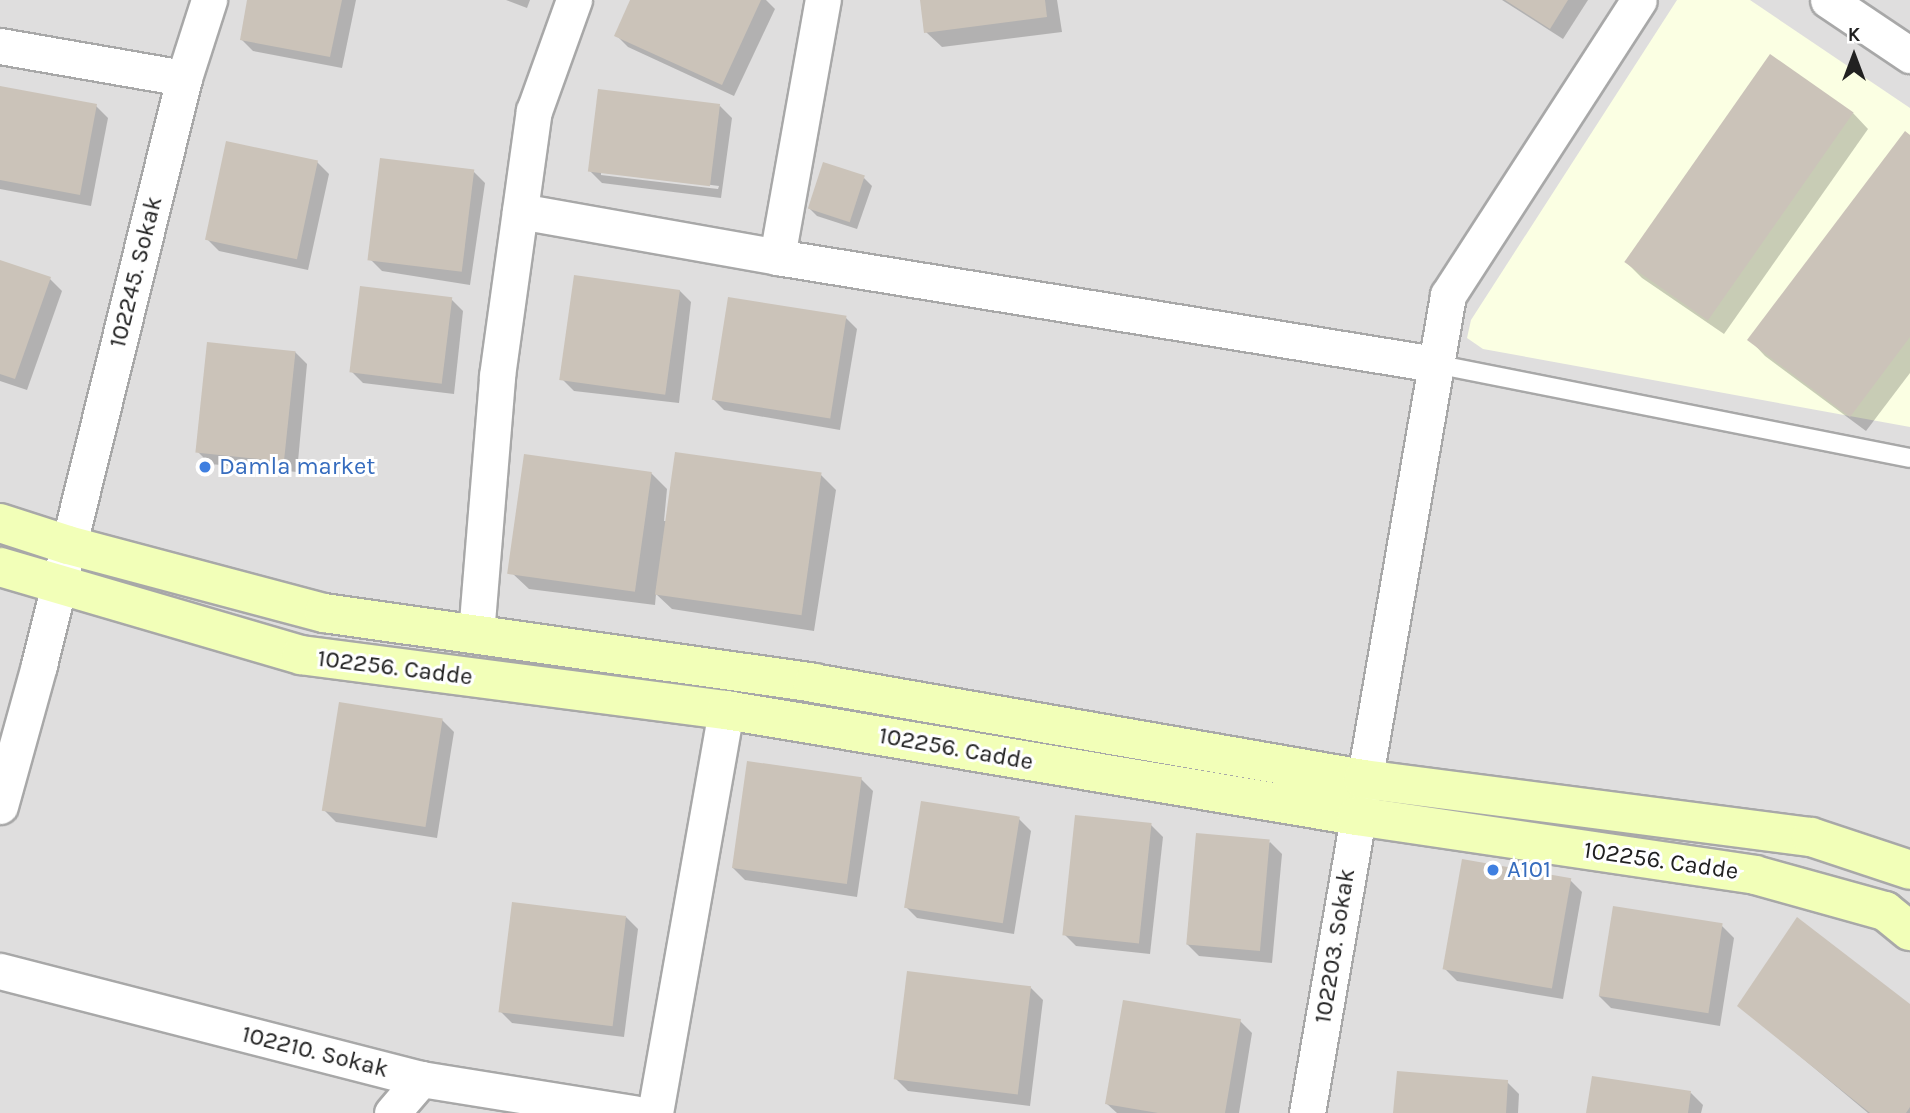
<!DOCTYPE html>
<html>
<head>
<meta charset="utf-8">
<style>
  body { margin:0 }
  #map { position:relative; width:1910px; height:1113px; overflow:hidden; background:#f2f0e7; font-family:Karla,sans-serif }
  div>[style] { position:absolute }
  [style*='--x'] { left:calc(var(--x)*1px); top:calc(var(--y)*1px); width:calc(var(--w)*1px); rotate:calc(var(--a)*1deg) }
  .residential>* { inset:0; background:#dfdede; transform-origin:0 0 }
  .education>* { inset:0; background:#fbffe3 }
  .shadow>* { inset:0; background:#0003 }
  .building>* { inset:0; background:#cbc3b9; transform-origin:0 0 }
  .roads { filter:drop-shadow(2px 0 #a8a8a8) drop-shadow(-2px 0 #a8a8a8) drop-shadow(0 2px #a8a8a8) drop-shadow(0 -2px #a8a8a8) }
  .lane>* { height:18px; margin:-9px; padding:0 9px; transform-origin:9px; border-radius:9px; background:#fff }
  .street>* { height:35px; margin:-17.5px; padding:0 17.5px; transform-origin:17.5px; border-radius:17.5px; background:#fff }
  .secondary>* { height:38px; margin:-19px; padding:0 19px; transform-origin:19px; border-radius:19px; background:#f2ffb8 }
  .dots>* { width:19px; height:19px; translate:-50% -50%; box-sizing:border-box; border:4px solid #fff; border-radius:50% }
  span { translate:-50% -50%; white-space:nowrap; text-align:center; line-height:1.15; -webkit-text-stroke:6px #fff; paint-order:stroke }
  .street-label { font-size:24px; color:#212121 }
  .shop-label { font-size:24px; color:#366cbe }
  .left { translate:0 -50%; text-align:left }
  .north { position:absolute; left:1819px; top:21px; width:70px; height:70px; -webkit-text-stroke:5px #fff; paint-order:stroke; rotate:0deg; font-size:19px; font-weight:700; line-height:28px; text-align:center; color:#212121 }
  .north::after { content:''; display:block; margin:auto; width:24px; height:32px; background:#212121; clip-path:polygon(50% 0,100% 100%,50% 72%,0 100%) }
</style>
</head>
<body>
<div id="map">
  <div class="residential">
    <i style="left:0;top:0;width:1910px;height:1113px"></i>
  </div>
  <div class="education">
    <i style="clip-path:polygon(1677px 0,1750px 0,1910px 108px,1910px 427px,1483px 349px,1467px 338px,1471px 320px)"></i>
  </div>
  <div class="shadow">
    <i style="clip-path:polygon(249px 0,356px 0,342px 68px,253px 51px,241px 39px)"></i>
    <i style="clip-path:polygon(506px 0,530px 0,527px 8px)"></i>
    <i style="clip-path:polygon(632px 0,766px 0,775px 9px,734px 96px,628px 47px,616px 35px)"></i>
    <i style="clip-path:polygon(922px 0,1057px 0,1062px 32px,942px 47px,926px 32px)"></i>
    <i style="clip-path:polygon(1502px 0,1588px 0,1563px 39px)"></i>
    <i style="clip-path:polygon(0 88px,96px 106px,108px 118px,91px 206px,0 189px)"></i>
    <i style="clip-path:polygon(evenodd,720px 106px,732px 118px,721px 198px,602px 183px,590px 171px,720px 106px,601px 171px,719px 186px,718px 189px,601px 175px,601px 171px)"></i>
    <i style="clip-path:polygon(1853px 113px,1868px 129px,1724px 334px,1642px 278px,1626px 262px)"></i>
    <i style="clip-path:polygon(1910px 137px,1910px 373px,1866px 431px,1765px 356px,1750px 340px)"></i>
    <i style="clip-path:polygon(317px 162px,329px 174px,308px 270px,219px 251px,207px 239px)"></i>
    <i style="clip-path:polygon(473px 171px,485px 183px,470px 285px,382px 271px,370px 259px)"></i>
    <i style="clip-path:polygon(864px 178px,872px 186px,857px 229px,817px 216px,809px 208px)"></i>
    <i style="clip-path:polygon(0 261px,50px 279px,62px 291px,27px 390px,0 381px)"></i>
    <i style="clip-path:polygon(679px 290px,691px 302px,679px 403px,574px 391px,562px 379px)"></i>
    <i style="clip-path:polygon(451px 299px,463px 311px,454px 394px,363px 383px,351px 371px)"></i>
    <i style="clip-path:polygon(845px 317px,857px 329px,840px 430px,724px 410px,712px 398px)"></i>
    <i style="clip-path:polygon(295px 352px,307px 364px,297px 472px,210px 464px,198px 452px)"></i>
    <i style="clip-path:polygon(651px 473px,667px 489px,664px 521px,667px 521px,820px 474px,836px 490px,814px 631px,672px 609px,656px 594px,655px 605px,529px 589px,513px 574px)"></i>
    <i style="clip-path:polygon(442px 720px,454px 732px,437px 838px,336px 822px,324px 810px)"></i>
    <i style="clip-path:polygon(861px 779px,873px 791px,857px 897px,745px 880px,733px 868px)"></i>
    <i style="clip-path:polygon(1019px 819px,1031px 831px,1014px 934px,917px 918px,905px 906px)"></i>
    <i style="clip-path:polygon(1151px 825px,1163px 837px,1150px 954px,1076px 946px,1064px 934px)"></i>
    <i style="clip-path:polygon(1270px 842px,1282px 854px,1272px 963px,1199px 956px,1187px 944px)"></i>
    <i style="clip-path:polygon(1570px 880px,1582px 892px,1563px 999px,1457px 981px,1445px 969px)"></i>
    <i style="clip-path:polygon(626px 917px,638px 929px,624px 1037px,512px 1023px,500px 1011px)"></i>
    <i style="clip-path:polygon(1722px 926px,1734px 938px,1720px 1026px,1611px 1008px,1599px 996px)"></i>
    <i style="clip-path:polygon(1031px 988px,1043px 1000px,1030px 1106px,908px 1091px,896px 1079px)"></i>
    <i style="clip-path:polygon(1740px 1006px,1910px 1006px,1910px 1113px,1868px 1113px)"></i>
    <i style="clip-path:polygon(1240px 1021px,1252px 1033px,1239px 1113px,1117px 1113px,1107px 1104px)"></i>
    <i style="clip-path:polygon(1507px 1082px,1519px 1094px,1518px 1113px,1395px 1113px)"></i>
    <i style="clip-path:polygon(1691px 1093px,1703px 1105px,1701px 1113px,1588px 1113px)"></i>
  </div>
  <div class="building">
    <i style="clip-path:polygon(247px 0,342px 0,330px 57px,240px 40px)"></i>
    <i style="clip-path:polygon(630px 0,761px 0,722px 85px,614px 36px)"></i>
    <i style="clip-path:polygon(920px 0,1045px 0,1047px 17px,924px 33px)"></i>
    <i style="clip-path:polygon(1505px 0,1568px 0,1550px 29px)"></i>
    <i style="left:1770px;top:54px;width:102px;height:254px;rotate:35deg"></i>
    <i style="clip-path:polygon(0 86px,97px 104px,80px 195px,0 180px)"></i>
    <i style="left:598px;top:89px;width:123px;height:83px;rotate:7deg"></i>
    <i style="clip-path:polygon(1905px 131px,1910px 135px,1910px 337px,1850px 417px,1747px 340px)"></i>
    <i style="left:226px;top:141px;width:94px;height:101px;rotate:12deg"></i>
    <i style="left:380px;top:158px;width:95px;height:103px;rotate:7deg"></i>
    <i style="left:823px;top:162px;width:44px;height:49px;rotate:18deg"></i>
    <i style="clip-path:polygon(0 260px,51px 277px,15px 379px,0 374px)"></i>
    <i style="left:574px;top:275px;width:107px;height:106px;rotate:8deg"></i>
    <i style="left:360px;top:286px;width:93px;height:87px;rotate:7deg"></i>
    <i style="left:728px;top:297px;width:120px;height:104px;rotate:9deg"></i>
    <i style="left:207px;top:342px;width:89px;height:111px;rotate:6deg"></i>
    <i style="left:675px;top:452px;width:148px;height:144px;rotate:8deg"></i>
    <i style="left:524px;top:454px;width:129px;height:121px;rotate:8deg"></i>
    <i style="left:339px;top:702px;width:105px;height:110px;rotate:9deg"></i>
    <i style="left:747px;top:761px;width:116px;height:108px;rotate:8deg"></i>
    <i style="left:921px;top:801px;width:100px;height:108px;rotate:9deg"></i>
    <i style="left:1075px;top:815px;width:77px;height:121px;rotate:6deg"></i>
    <i style="left:1196px;top:833px;width:74px;height:112px;rotate:5deg"></i>
    <i style="left:1462px;top:859px;width:111px;height:112px;rotate:10deg"></i>
    <i style="left:512px;top:902px;width:115px;height:111px;rotate:7deg"></i>
    <i style="left:1613px;top:906px;width:111px;height:91px;rotate:9deg"></i>
    <i style="clip-path:polygon(1797px 917px,1910px 1004px,1910px 1107px,1906px 1113px,1870px 1113px,1737px 1006px)"></i>
    <i style="left:907px;top:971px;width:125px;height:109px;rotate:7deg"></i>
    <i style="clip-path:polygon(1123px 1000px,1241px 1019px,1225px 1113px,1158px 1113px,1105px 1104px)"></i>
    <i style="clip-path:polygon(1397px 1071px,1508px 1080px,1506px 1113px,1393px 1113px)"></i>
    <i style="clip-path:polygon(1592px 1076px,1691px 1091px,1688px 1113px,1586px 1113px)"></i>
  </div>
  <div class="roads">
    <div class="lane">
      <i style="--x:1435;--y:364;--w:484;--a:11.2"></i>
    </div>
    <div class="street">
      <i style="--x:1828;--y:0;--w:99;--a:33.9"></i>
      <i style="--x:0;--y:46;--w:187;--a:9.9"></i>
      <i style="--x:520;--y:211;--w:261;--a:10.1"></i>
      <i style="--x:777;--y:257;--w:667;--a:9.24"></i>
      <i style="--x:777;--y:257;--w:261;--a:-79.9"></i>
      <i style="--x:476;--y:634;--w:259;--a:-85.3"></i>
      <i style="--x:497;--y:376;--w:268;--a:-82.1"></i>
      <i style="--x:534;--y:111;--w:118;--a:-70.2"></i>
      <i style="--x:0;--y:806;--w:146;--a:-74.5"></i>
      <i style="--x:39;--y:665;--w:605;--a:-76.12"></i>
      <i style="--x:184;--y:78;--w:82;--a:-72.2"></i>
      <i style="--x:0;--y:971;--w:435;--a:14.4"></i>
      <i style="--x:421;--y:1079;--w:216;--a:9.1"></i>
      <i style="--x:392;--y:1113;--w:45;--a:-49.5"></i>
      <i style="--x:655;--y:1113;--w:409;--a:-80"></i>
      <i style="--x:1307;--y:1113;--w:830;--a:-80.22"></i>
      <i style="--x:1448;--y:295;--w:351;--a:-57.1"></i>
    </div>
    <div class="secondary">
      <i style="--x:0;--y:523;--w:71;--a:17.9"></i>
      <i style="--x:68;--y:545;--w:265;--a:14.9"></i>
      <i style="--x:324;--y:613;--w:494;--a:8.1"></i>
      <i style="--x:813;--y:683;--w:558;--a:9.9"></i>
      <i style="--x:1363;--y:779;--w:452;--a:7.4"></i>
      <i style="--x:1811;--y:837;--w:104;--a:18.4"></i>
      <i style="--x:0;--y:567;--w:314;--a:16.3"></i>
      <i style="--x:301;--y:655;--w:429;--a:7.4"></i>
      <i style="--x:726;--y:710;--w:640;--a:9.54"></i>
      <i style="--x:1357;--y:816;--w:402;--a:8.4"></i>
      <i style="--x:1755;--y:875;--w:135;--a:15.5"></i>
      <i style="--x:1885;--y:911;--w:32;--a:39"></i>
    </div>
  </div>
  <div class="dots">
    <i style="left:205px;top:467px;background:#3f7fe0"></i>
    <i style="left:1493px;top:870px;background:#3f7fe0"></i>
  </div>
  <div class="street-label">
    <span style="left:136px;top:272px;rotate:-76deg">102245. Sokak</span>
    <span style="left:395px;top:668px;rotate:7deg">102256. Cadde</span>
    <span style="left:956px;top:749px;rotate:10deg">102256. Cadde</span>
    <span style="left:1661px;top:861px;rotate:8deg">102256. Cadde</span>
    <span style="left:1335px;top:946px;rotate:-81deg">102203. Sokak</span>
    <span style="left:315px;top:1052px;rotate:14deg">102210. Sokak</span>
  </div>
  <div class="shop-label">
    <span class="left" style="left:219px;top:467px">Damla market</span>
    <span class="left" style="left:1507px;top:870px">A101</span>
  </div>
  <div class="north">K</div>
</div>
</body>
</html>
